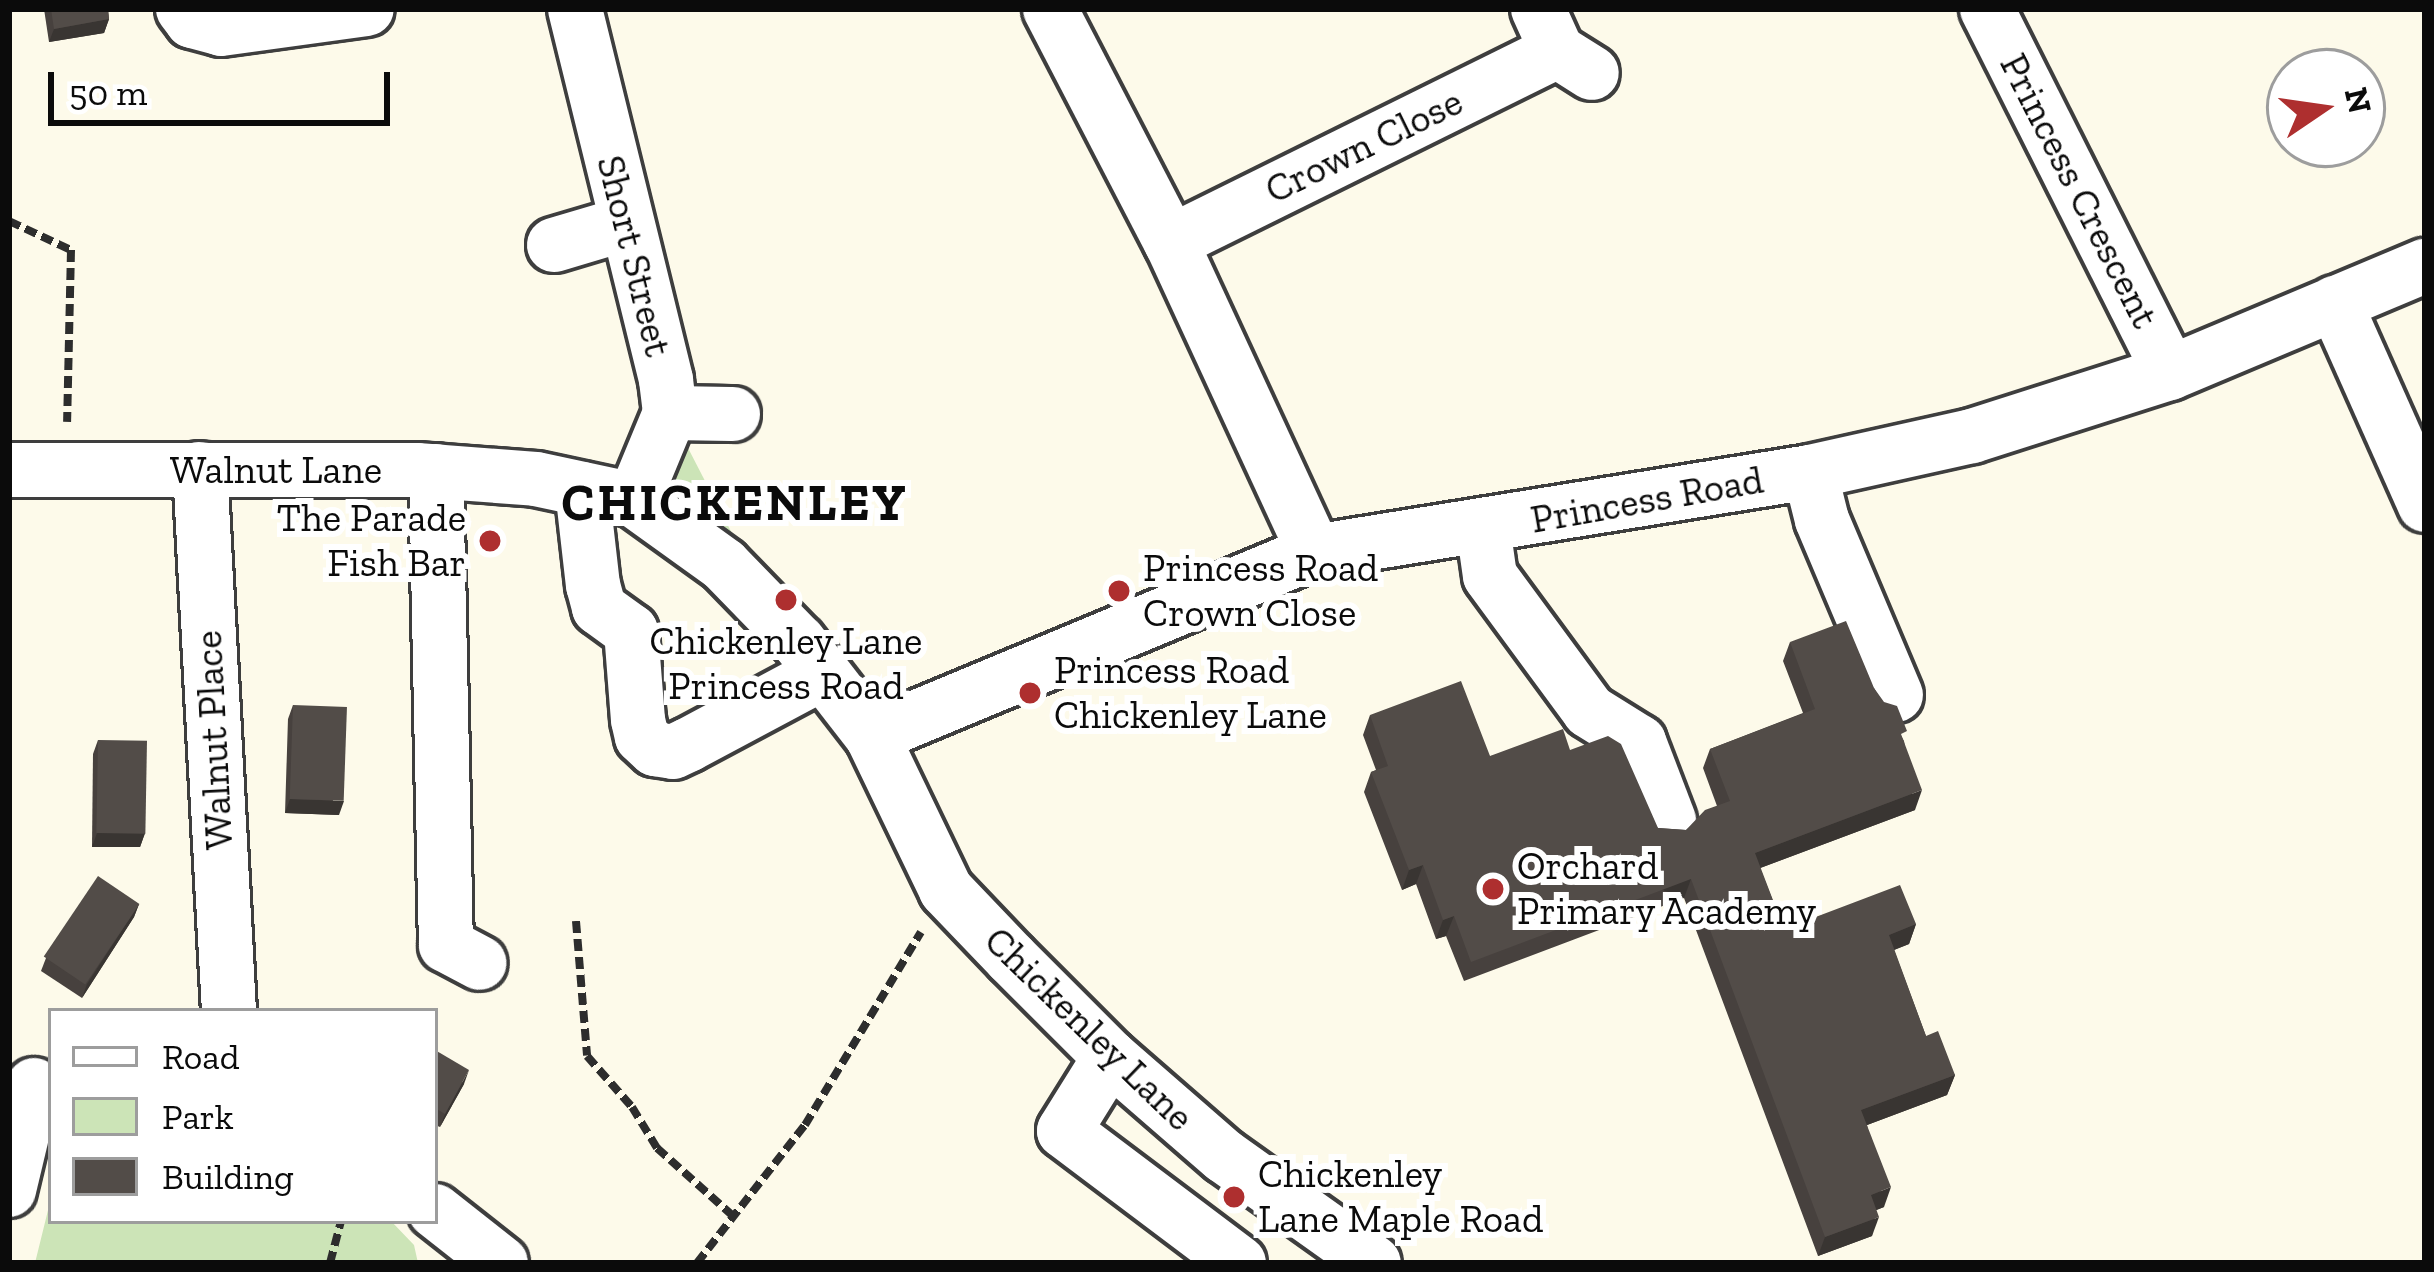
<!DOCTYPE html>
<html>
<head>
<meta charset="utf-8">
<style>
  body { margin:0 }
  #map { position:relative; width:2434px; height:1272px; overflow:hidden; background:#fdfaea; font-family:"Zilla Slab",serif }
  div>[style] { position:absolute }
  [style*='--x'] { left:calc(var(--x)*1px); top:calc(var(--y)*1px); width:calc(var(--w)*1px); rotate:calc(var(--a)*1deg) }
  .green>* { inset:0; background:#cce4b7 }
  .path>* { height:8px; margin-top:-4px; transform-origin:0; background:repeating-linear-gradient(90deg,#2d2d2d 0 12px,transparent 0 18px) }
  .roads { filter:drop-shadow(3px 0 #3e3e3e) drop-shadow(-3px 0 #3e3e3e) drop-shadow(0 3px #3e3e3e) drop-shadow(0 -3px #3e3e3e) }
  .minor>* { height:54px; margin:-27px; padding:0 27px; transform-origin:27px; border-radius:27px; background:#fff }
  .wall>* { inset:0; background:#47413e }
  .shaded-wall>* { inset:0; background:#393532; transform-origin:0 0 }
  .building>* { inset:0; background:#524c48; transform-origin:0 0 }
  .dots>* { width:33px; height:33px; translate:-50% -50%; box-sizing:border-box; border:6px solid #fff; border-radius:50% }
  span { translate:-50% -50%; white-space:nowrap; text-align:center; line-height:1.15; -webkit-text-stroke:12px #fff; paint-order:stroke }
  .street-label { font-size:39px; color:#0b0b0b }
  .poi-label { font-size:39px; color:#0b0b0b }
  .right { translate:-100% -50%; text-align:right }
  .left { translate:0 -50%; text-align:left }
  .district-label { font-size:51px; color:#0b0b0b; font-weight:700; letter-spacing:3px }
  .frame { position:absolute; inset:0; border:12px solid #0b0b0b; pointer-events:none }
  .legend { position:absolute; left:48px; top:1008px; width:390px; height:216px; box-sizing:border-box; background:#fff; border:3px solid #9d9d9d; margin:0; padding:15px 21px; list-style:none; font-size:36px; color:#0b0b0b }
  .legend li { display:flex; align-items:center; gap:24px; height:60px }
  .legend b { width:60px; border:3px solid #9d9d9d }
  .north { position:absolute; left:2266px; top:48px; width:120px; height:120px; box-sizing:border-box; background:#fff; border:3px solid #9d9d9d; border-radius:50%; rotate:77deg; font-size:33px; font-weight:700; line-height:48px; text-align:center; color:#0b0b0b }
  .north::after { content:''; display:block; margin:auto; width:42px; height:54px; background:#ae2f2f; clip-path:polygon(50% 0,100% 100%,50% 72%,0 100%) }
  .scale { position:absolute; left:48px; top:72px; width:342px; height:54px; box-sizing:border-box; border:6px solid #0b0b0b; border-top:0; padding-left:15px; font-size:36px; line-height:42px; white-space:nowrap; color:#0b0b0b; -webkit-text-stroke:9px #fff; paint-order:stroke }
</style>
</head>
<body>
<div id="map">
  <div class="green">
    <i style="clip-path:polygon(670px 413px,772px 611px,634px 500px)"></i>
    <i style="clip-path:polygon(51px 1198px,51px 1221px,391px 1221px,414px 1245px,418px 1263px,35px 1263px)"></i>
  </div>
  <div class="path">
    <i style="--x:9;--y:221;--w:68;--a:25.1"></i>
    <i style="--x:71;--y:250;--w:172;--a:91.3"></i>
    <i style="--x:576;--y:921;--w:135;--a:85.3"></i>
    <i style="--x:587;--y:1056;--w:68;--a:48.6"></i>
    <i style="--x:632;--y:1107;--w:48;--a:58.6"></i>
    <i style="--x:657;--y:1148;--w:102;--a:41.8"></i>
    <i style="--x:330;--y:1263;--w:43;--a:-75.3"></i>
    <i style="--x:697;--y:1263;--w:175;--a:-52"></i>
    <i style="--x:805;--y:1125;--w:225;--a:-59"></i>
  </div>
  <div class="roads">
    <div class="minor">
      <i style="--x:183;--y:9;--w:15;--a:53"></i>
      <i style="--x:192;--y:21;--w:30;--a:15"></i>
      <i style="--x:221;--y:29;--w:147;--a:-7.8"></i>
      <i style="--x:575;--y:9;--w:382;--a:76.2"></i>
      <i style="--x:666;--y:380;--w:33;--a:83"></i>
      <i style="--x:670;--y:413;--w:94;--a:112.5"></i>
      <i style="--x:1050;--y:9;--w:263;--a:62.6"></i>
      <i style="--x:1171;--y:242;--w:341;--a:65.2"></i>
      <i style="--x:1538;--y:9;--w:46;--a:65.7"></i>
      <i style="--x:1557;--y:51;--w:41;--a:32.2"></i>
      <i style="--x:1987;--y:9;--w:407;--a:63.3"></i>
      <i style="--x:1171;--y:242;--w:431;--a:-26.3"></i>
      <i style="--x:554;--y:245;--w:74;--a:-16.5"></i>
      <i style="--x:2335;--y:303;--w:221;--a:66"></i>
      <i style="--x:670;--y:413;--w:63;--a:0.9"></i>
      <i style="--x:200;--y:469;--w:543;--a:86.94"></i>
      <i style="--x:9;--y:470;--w:408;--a:0"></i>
      <i style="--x:417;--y:470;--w:119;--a:4.3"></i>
      <i style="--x:536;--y:479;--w:100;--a:12.1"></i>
      <i style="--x:634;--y:500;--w:111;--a:35.8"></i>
      <i style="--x:724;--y:565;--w:107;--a:45.8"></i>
      <i style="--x:799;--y:642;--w:119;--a:52.2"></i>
      <i style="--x:872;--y:736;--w:171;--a:64.3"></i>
      <i style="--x:946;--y:890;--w:95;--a:46.3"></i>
      <i style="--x:1012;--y:959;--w:139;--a:45"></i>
      <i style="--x:1110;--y:1057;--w:151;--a:41"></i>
      <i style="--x:1224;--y:1156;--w:184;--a:35.5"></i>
      <i style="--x:436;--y:471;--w:474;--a:88.8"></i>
      <i style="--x:446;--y:945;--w:38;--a:28"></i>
      <i style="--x:1810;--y:472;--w:49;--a:76"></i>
      <i style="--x:1822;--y:520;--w:190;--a:67.1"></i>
      <i style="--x:582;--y:489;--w:97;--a:83.5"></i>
      <i style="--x:593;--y:585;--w:24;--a:75"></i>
      <i style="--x:599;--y:608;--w:39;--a:36"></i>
      <i style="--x:631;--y:631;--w:89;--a:85.5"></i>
      <i style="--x:638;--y:720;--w:17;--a:77"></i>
      <i style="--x:642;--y:737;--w:18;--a:43"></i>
      <i style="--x:655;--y:749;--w:18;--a:9"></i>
      <i style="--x:673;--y:752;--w:17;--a:-25"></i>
      <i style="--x:688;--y:745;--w:153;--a:-28.1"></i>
      <i style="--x:1483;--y:527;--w:49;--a:81.9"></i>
      <i style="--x:1490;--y:576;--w:167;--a:53.7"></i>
      <i style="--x:1589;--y:711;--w:59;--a:31.8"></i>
      <i style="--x:1639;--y:742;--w:84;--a:69"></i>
      <i style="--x:872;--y:736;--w:479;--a:-22.6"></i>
      <i style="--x:1314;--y:552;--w:502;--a:-9.16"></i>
      <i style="--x:1810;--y:472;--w:166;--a:-12.5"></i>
      <i style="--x:1972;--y:436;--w:208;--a:-17.7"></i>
      <i style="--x:2170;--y:373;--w:277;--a:-22.8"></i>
      <i style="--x:1110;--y:1057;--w:87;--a:121.9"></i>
      <i style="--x:1064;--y:1131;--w:219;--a:37"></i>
      <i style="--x:9;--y:1190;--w:108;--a:-76.6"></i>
      <i style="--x:435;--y:1211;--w:84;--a:38.2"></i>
    </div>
  </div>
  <div class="wall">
    <i style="clip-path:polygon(44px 9px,108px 9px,109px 19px,104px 33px,49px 42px)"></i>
    <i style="clip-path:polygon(1790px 642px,1874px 688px,1904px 741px,1915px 810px,1760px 868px,1784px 929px,1916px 924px,1909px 944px,1894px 950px,1926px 1036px,1955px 1075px,1947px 1095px,1867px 1125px,1884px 1207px,1876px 1210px,1872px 1236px,1818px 1256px,1684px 898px,1464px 981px,1446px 936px,1436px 939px,1416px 884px,1402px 890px,1364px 792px,1371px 772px,1376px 770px,1363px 735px,1370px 715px,1490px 756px,1570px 750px,1658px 828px,1686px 830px,1717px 806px,1703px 768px,1710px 749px,1803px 713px,1783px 661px)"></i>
    <i style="clip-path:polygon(293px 705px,339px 815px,285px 813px,288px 719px)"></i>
    <i style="clip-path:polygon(98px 740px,145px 833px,140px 847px,92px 847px,93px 754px)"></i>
    <i style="clip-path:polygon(139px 904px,134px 917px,82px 998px,41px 971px,46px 958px)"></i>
    <i style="clip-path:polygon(435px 1050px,464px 1084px,440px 1127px,435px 1125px)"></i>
  </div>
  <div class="shaded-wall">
    <i style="clip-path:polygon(109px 19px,104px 33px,49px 42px,54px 29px)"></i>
    <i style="clip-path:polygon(1922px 790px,1915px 810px,1747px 873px,1755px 853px)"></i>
    <i style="clip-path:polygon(290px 799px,344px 801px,339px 815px,285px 813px)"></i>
    <i style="clip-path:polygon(97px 833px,145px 833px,140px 847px,92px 847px)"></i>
    <i style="clip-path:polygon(1423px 865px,1416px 884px,1402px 890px,1409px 870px)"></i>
    <i style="left:1691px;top:879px;width:20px;height:235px;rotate:110deg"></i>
    <i style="clip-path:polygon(139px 904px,134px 917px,82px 998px,87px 984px)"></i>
    <i style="clip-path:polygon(1454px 916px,1446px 936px,1436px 939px,1443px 920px)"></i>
    <i style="clip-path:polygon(1916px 924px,1909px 944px,1881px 955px,1889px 935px)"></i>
    <i style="clip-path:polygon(469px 1070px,464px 1084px,440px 1127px,445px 1114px)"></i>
    <i style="clip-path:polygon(1955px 1075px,1947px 1095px,1854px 1130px,1861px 1110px)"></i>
    <i style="clip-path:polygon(1891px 1187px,1884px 1207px,1864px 1215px,1871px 1195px)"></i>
    <i style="clip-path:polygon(1879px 1217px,1872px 1236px,1818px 1256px,1825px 1237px)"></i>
  </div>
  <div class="building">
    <i style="clip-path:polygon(51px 9px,108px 9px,109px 19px,54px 29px)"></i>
    <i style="clip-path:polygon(1846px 621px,1874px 688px,1884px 702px,1897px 706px,1907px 731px,1901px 734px,1922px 790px,1755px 853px,1784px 929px,1900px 885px,1916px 924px,1889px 935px,1926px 1036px,1938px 1031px,1955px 1075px,1861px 1110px,1891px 1187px,1871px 1195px,1879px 1217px,1825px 1237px,1691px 879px,1471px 962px,1454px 916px,1443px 920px,1423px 865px,1409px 870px,1371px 772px,1388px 766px,1370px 715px,1461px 681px,1490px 756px,1563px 729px,1570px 750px,1608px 736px,1621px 744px,1658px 828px,1686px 830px,1705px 810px,1730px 801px,1710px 749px,1815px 709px,1790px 642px)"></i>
    <i style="left:293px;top:705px;width:54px;height:94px;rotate:2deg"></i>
    <i style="left:98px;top:740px;width:49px;height:93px;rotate:1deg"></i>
    <i style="left:98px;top:876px;width:50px;height:97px;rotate:34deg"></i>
    <i style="clip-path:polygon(435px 1050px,469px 1070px,445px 1114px,435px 1108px)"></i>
  </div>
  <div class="dots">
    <i style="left:490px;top:541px;background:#ae2f2f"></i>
    <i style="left:1119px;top:591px;background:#ae2f2f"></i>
    <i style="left:786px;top:600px;background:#ae2f2f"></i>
    <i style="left:1030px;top:693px;background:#ae2f2f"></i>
    <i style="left:1493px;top:889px;background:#ae2f2f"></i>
    <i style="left:1234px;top:1197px;background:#ae2f2f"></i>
  </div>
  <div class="street-label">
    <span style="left:1364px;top:146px;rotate:-26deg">Crown Close</span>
    <span style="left:2079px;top:191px;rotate:63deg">Princess Crescent</span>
    <span style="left:634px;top:256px;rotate:76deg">Short Street</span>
    <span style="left:276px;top:470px">Walnut Lane</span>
    <span style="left:1647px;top:500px;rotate:-10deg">Princess Road</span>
    <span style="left:214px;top:740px;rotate:-93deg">Walnut Place</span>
    <span style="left:1089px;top:1029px;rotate:44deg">Chickenley Lane</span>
  </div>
  <div class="poi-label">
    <span class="right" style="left:466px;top:541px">The Parade<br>Fish Bar</span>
    <span class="left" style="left:1143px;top:591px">Princess Road<br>Crown Close</span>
    <span style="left:786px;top:664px">Chickenley Lane<br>Princess Road</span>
    <span class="left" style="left:1054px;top:693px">Princess Road<br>Chickenley Lane</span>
    <span class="left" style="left:1517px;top:889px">Orchard<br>Primary Academy</span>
    <span class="left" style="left:1258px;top:1197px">Chickenley<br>Lane Maple Road</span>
  </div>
  <div class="district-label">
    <span style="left:735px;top:503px">CHICKENLEY</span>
  </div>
  <div class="frame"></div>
  <ul class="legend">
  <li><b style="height:15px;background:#fff"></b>Road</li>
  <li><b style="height:33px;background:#cce4b7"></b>Park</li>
  <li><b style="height:33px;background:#524c48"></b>Building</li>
  </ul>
  <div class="north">N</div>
  <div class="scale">50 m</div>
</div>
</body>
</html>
